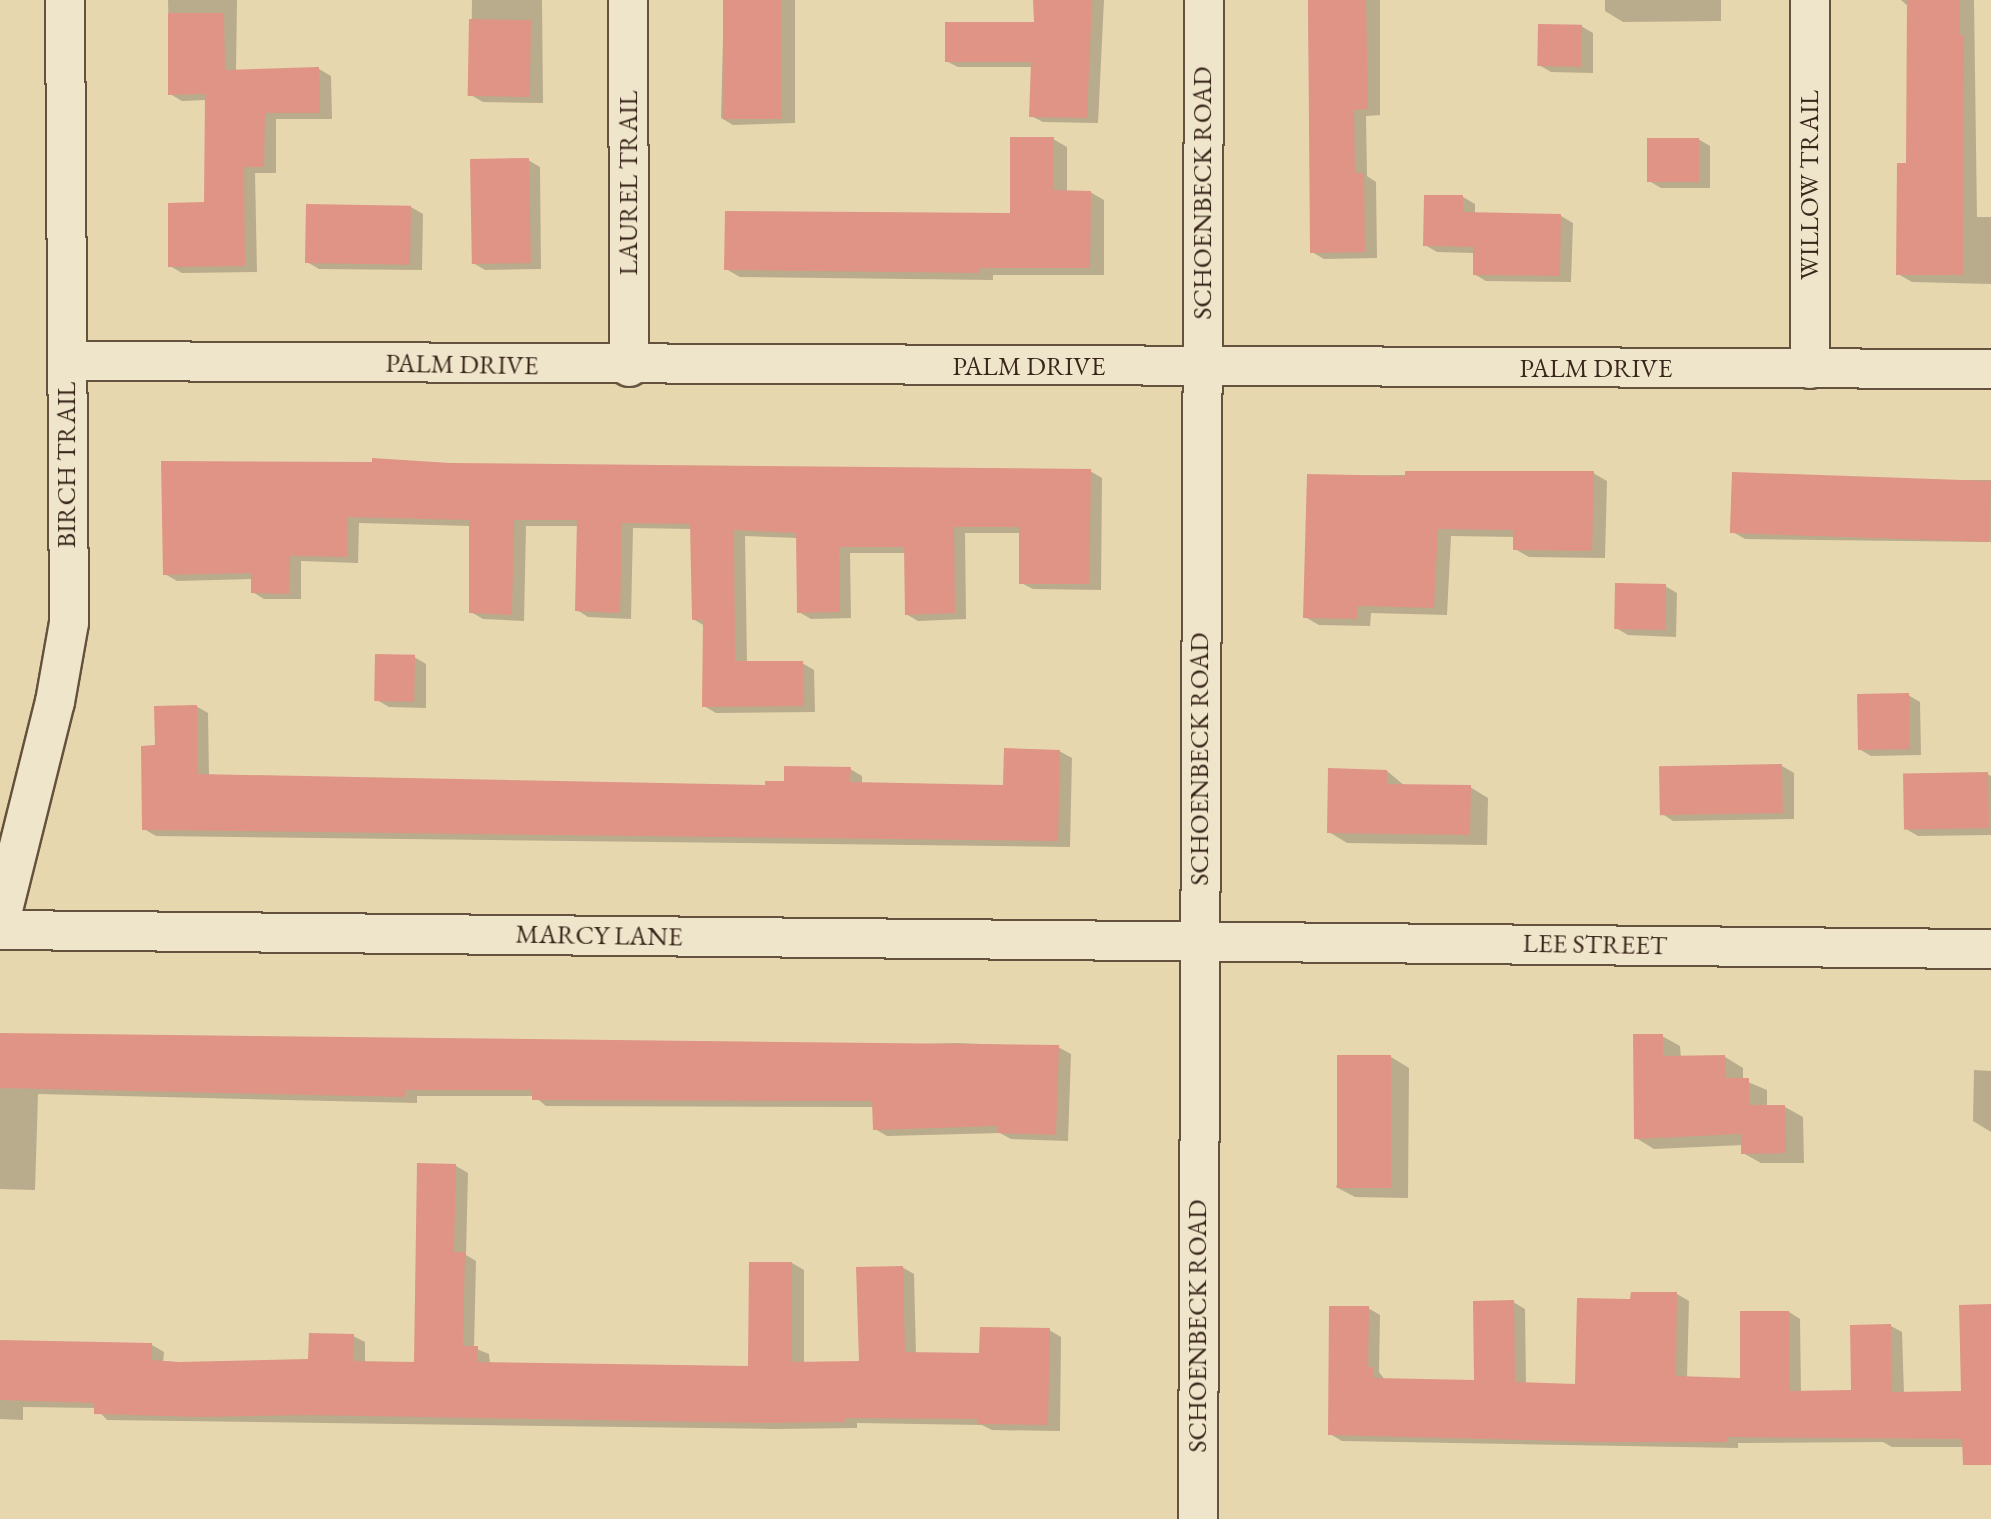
<!DOCTYPE html>
<html>
<head>
<meta charset="utf-8">
<style>
  body { margin:0 }
  #map { position:relative; width:1991px; height:1519px; overflow:hidden; background:#e7d7af; font-family:"EB Garamond",serif }
  div>[style] { position:absolute }
  [style*='--x'] { left:calc(var(--x)*1px); top:calc(var(--y)*1px); width:calc(var(--w)*1px); rotate:calc(var(--a)*1deg) }
  .shadow>* { inset:0; background:#0003 }
  .building>* { inset:0; background:#df9485; transform-origin:0 0 }
  .roads { filter:drop-shadow(2px 0 #64523f) drop-shadow(-2px 0 #64523f) drop-shadow(0 2px #64523f) drop-shadow(0 -2px #64523f) }
  .minor>* { height:38px; margin:-19px; padding:0 19px; transform-origin:19px; border-radius:19px; background:#efe5cb }
  .secondary>* { height:38px; margin:-19px; padding:0 19px; transform-origin:19px; border-radius:19px; background:#efe5cb }
  span { translate:-50% -50%; white-space:nowrap; text-align:center; line-height:1.15; -webkit-text-stroke:5px #efe5cb; paint-order:stroke }
  .street-label { font-size:26px; color:#39261a }
</style>
</head>
<body>
<div id="map">
  <div class="shadow">
    <i style="clip-path:polygon(168px 0,237px 0,236px 71px,319px 69px,331px 76px,332px 119px,276px 119px,276px 173px,255px 173px,257px 272px,182px 273px,170px 266px,205px 204px,206px 100px,182px 101px,170px 94px)"></i>
    <i style="clip-path:polygon(472px 0,542px 0,543px 103px,483px 102px,471px 95px)"></i>
    <i style="clip-path:polygon(724px 0,795px 0,795px 123px,733px 125px,721px 118px)"></i>
    <i style="clip-path:polygon(1035px 0,1104px 0,1098px 123px,1043px 122px,1031px 116px,1033px 67px,958px 67px,946px 61px,1035px 24px)"></i>
    <i style="clip-path:polygon(1308px 0,1380px 0,1380px 115px,1366px 116px,1367px 176px,1376px 182px,1377px 258px,1324px 259px,1312px 252px)"></i>
    <i style="clip-path:polygon(1605px 0,1721px 0,1721px 21px,1623px 22px,1605px 11px)"></i>
    <i style="clip-path:polygon(1974px 0,1977px 217px,1991px 217px,1991px 284px,1912px 282px,1898px 274px,1907px 165px,1908px 6px,1901px 0)"></i>
    <i style="clip-path:polygon(1581px 26px,1593px 33px,1593px 73px,1551px 72px,1539px 65px)"></i>
    <i style="clip-path:polygon(1053px 139px,1067px 147px,1067px 192px,1090px 192px,1104px 200px,1104px 275px,993px 275px,993px 280px,740px 277px,726px 269px,1012px 215px)"></i>
    <i style="clip-path:polygon(1698px 139px,1710px 146px,1710px 188px,1661px 188px,1649px 181px)"></i>
    <i style="clip-path:polygon(528px 160px,540px 167px,541px 269px,485px 270px,473px 263px)"></i>
    <i style="clip-path:polygon(1463px 197px,1475px 204px,1475px 214px,1561px 216px,1573px 223px,1571px 282px,1486px 281px,1474px 274px,1475px 253px,1437px 252px,1425px 245px)"></i>
    <i style="clip-path:polygon(411px 207px,423px 214px,422px 270px,319px 269px,307px 262px)"></i>
    <i style="clip-path:polygon(450px 464px,1090px 471px,1102px 478px,1101px 590px,1033px 589px,1021px 583px,1021px 533px,965px 533px,966px 619px,918px 621px,906px 614px,906px 553px,850px 553px,851px 618px,811px 619px,799px 612px,798px 538px,745px 536px,747px 663px,802px 663px,814px 670px,815px 712px,716px 713px,704px 706px,705px 626px,693px 619px,692px 529px,633px 528px,631px 619px,588px 617px,577px 610px,579px 526px,526px 526px,524px 621px,483px 619px,471px 612px,471px 526px,359px 523px,358px 563px,301px 561px,301px 599px,264px 599px,253px 592px,253px 579px,177px 581px,165px 574px)"></i>
    <i style="clip-path:polygon(1593px 473px,1607px 481px,1605px 558px,1529px 557px,1515px 549px,1515px 537px,1451px 536px,1447px 615px,1371px 613px,1370px 626px,1319px 625px,1305px 617px,1308px 476px)"></i>
    <i style="clip-path:polygon(1818px 480px,1991px 480px,1991px 542px,1745px 539px,1733px 532px)"></i>
    <i style="clip-path:polygon(1665px 586px,1677px 593px,1676px 637px,1628px 635px,1616px 628px)"></i>
    <i style="clip-path:polygon(414px 657px,426px 664px,426px 708px,389px 707px,377px 700px)"></i>
    <i style="clip-path:polygon(1908px 695px,1920px 702px,1921px 755px,1871px 756px,1859px 749px)"></i>
    <i style="clip-path:polygon(196px 706px,208px 713px,209px 776px,767px 786px,850px 769px,862px 776px,862px 784px,1005px 787px,1059px 751px,1072px 758px,1070px 847px,156px 836px,144px 829px,157px 747px)"></i>
    <i style="clip-path:polygon(1782px 766px,1794px 773px,1794px 819px,1673px 821px,1661px 813px)"></i>
    <i style="clip-path:polygon(1387px 771px,1405px 786px,1470px 787px,1488px 798px,1487px 845px,1347px 843px,1329px 832px)"></i>
    <i style="clip-path:polygon(1987px 774px,1991px 776px,1991px 835px,1918px 836px,1906px 829px)"></i>
    <i style="clip-path:polygon(0 1036px,851px 1046px,957px 1043px,1058px 1047px,1071px 1054px,1068px 1141px,1011px 1139px,1000px 1133px,887px 1136px,875px 1129px,874px 1107px,546px 1106px,534px 1096px,417px 1096px,417px 1103px,38px 1094px,35px 1190px,0 1189px)"></i>
    <i style="clip-path:polygon(1662px 1036px,1680px 1046px,1681px 1058px,1725px 1057px,1743px 1068px,1743px 1080px,1767px 1090px,1767px 1107px,1785px 1107px,1803px 1117px,1804px 1163px,1761px 1163px,1743px 1153px,1743px 1145px,1654px 1149px,1636px 1138px)"></i>
    <i style="clip-path:polygon(1391px 1057px,1409px 1068px,1408px 1198px,1355px 1197px,1336px 1187px)"></i>
    <i style="clip-path:polygon(1974px 1070px,1991px 1071px,1991px 1132px,1973px 1121px)"></i>
    <i style="clip-path:polygon(456px 1166px,468px 1173px,466px 1255px,476px 1261px,474px 1348px,489px 1354px,490px 1364px,750px 1367px,792px 1263px,804px 1270px,804px 1364px,860px 1363px,902px 1267px,914px 1274px,916px 1354px,981px 1355px,1049px 1330px,1061px 1337px,1060px 1431px,992px 1430px,982px 1425px,857px 1423px,857px 1428px,774px 1429px,107px 1420px,96px 1408px,23px 1407px,23px 1420px,0 1419px,0 1341px,152px 1345px,164px 1352px,163px 1363px,310px 1361px,353px 1336px,365px 1342px,365px 1363px,415px 1364px)"></i>
    <i style="clip-path:polygon(1677px 1294px,1689px 1301px,1687px 1378px,1742px 1380px,1789px 1312px,1800px 1319px,1801px 1392px,1853px 1392px,1891px 1326px,1902px 1332px,1904px 1394px,1963px 1393px,1991px 1306px,1991px 1447px,1892px 1447px,1883px 1442px,1738px 1443px,1738px 1448px,1342px 1441px,1330px 1434px,1368px 1308px,1380px 1315px,1379px 1372px,1385px 1380px,1476px 1382px,1513px 1302px,1525px 1309px,1526px 1384px,1577px 1385px,1632px 1301px)"></i>
  </div>
  <div class="building">
    <i style="left:723px;top:0;width:59px;height:119px"></i>
    <i style="clip-path:polygon(1033px 0,1092px 0,1087px 118px,1029px 117px,1031px 62px,945px 62px,945px 22px,1034px 22px)"></i>
    <i style="clip-path:polygon(1308px 0,1366px 0,1368px 109px,1354px 110px,1355px 173px,1364px 173px,1365px 252px,1310px 253px)"></i>
    <i style="clip-path:polygon(1907px 0,1960px 0,1960px 35px,1964px 35px,1963px 275px,1896px 275px,1897px 163px,1906px 163px)"></i>
    <i style="clip-path:polygon(168px 13px,224px 13px,225px 70px,319px 67px,320px 113px,265px 113px,264px 167px,244px 167px,245px 266px,168px 267px,168px 203px,204px 202px,205px 94px,168px 95px)"></i>
    <i style="left:469px;top:19px;width:62px;height:77px;rotate:1deg"></i>
    <i style="left:1538px;top:24px;width:44px;height:42px;rotate:1deg"></i>
    <i style="clip-path:polygon(1010px 137px,1054px 137px,1053px 190px,1091px 191px,1090px 268px,979px 268px,979px 273px,724px 270px,725px 211px,1010px 213px)"></i>
    <i style="left:1647px;top:138px;width:52px;height:44px"></i>
    <i style="left:529px;top:158px;width:105px;height:59px;rotate:89deg"></i>
    <i style="clip-path:polygon(1424px 195px,1463px 195px,1463px 212px,1561px 214px,1560px 276px,1473px 275px,1473px 247px,1423px 246px)"></i>
    <i style="left:306px;top:204px;width:105px;height:59px;rotate:1deg"></i>
    <i style="clip-path:polygon(372px 458px,450px 463px,1091px 469px,1089px 584px,1019px 584px,1019px 527px,954px 527px,955px 613px,905px 615px,904px 547px,839px 547px,840px 612px,797px 613px,796px 533px,734px 530px,735px 661px,803px 661px,804px 706px,702px 707px,703px 620px,692px 620px,690px 524px,622px 523px,620px 613px,575px 611px,577px 520px,514px 520px,512px 615px,469px 613px,469px 520px,348px 517px,347px 557px,290px 556px,289px 594px,251px 593px,251px 573px,163px 575px,161px 461px,372px 462px)"></i>
    <i style="clip-path:polygon(1405px 471px,1594px 471px,1592px 551px,1513px 550px,1513px 530px,1438px 529px,1434px 608px,1357px 606px,1357px 619px,1303px 618px,1307px 474px,1405px 476px)"></i>
    <i style="left:1732px;top:472px;width:259px;height:61px;rotate:2deg"></i>
    <i style="left:1615px;top:583px;width:51px;height:46px;rotate:1deg"></i>
    <i style="left:375px;top:654px;width:40px;height:47px;rotate:1deg"></i>
    <i style="left:1909px;top:693px;width:56px;height:52px;rotate:89deg"></i>
    <i style="clip-path:polygon(197px 705px,198px 774px,765px 785px,765px 781px,784px 781px,784px 766px,851px 767px,850px 782px,1003px 785px,1004px 748px,1060px 750px,1058px 841px,142px 830px,141px 746px,155px 745px,154px 706px)"></i>
    <i style="left:1782px;top:764px;width:49px;height:123px;rotate:89deg"></i>
    <i style="clip-path:polygon(1328px 768px,1387px 770px,1387px 784px,1471px 785px,1470px 835px,1327px 833px)"></i>
    <i style="left:1988px;top:772px;width:56px;height:85px;rotate:89deg"></i>
    <i style="clip-path:polygon(0 1033px,1059px 1045px,1056px 1135px,997px 1133px,998px 1126px,873px 1130px,872px 1101px,532px 1100px,532px 1090px,405px 1090px,405px 1097px,0 1088px)"></i>
    <i style="clip-path:polygon(1633px 1034px,1663px 1034px,1663px 1056px,1725px 1055px,1726px 1078px,1749px 1078px,1749px 1105px,1785px 1105px,1786px 1153px,1741px 1154px,1741px 1134px,1634px 1139px)"></i>
    <i style="left:1337px;top:1055px;width:54px;height:133px"></i>
    <i style="clip-path:polygon(417px 1163px,456px 1164px,454px 1252px,465px 1252px,463px 1346px,478px 1346px,478px 1362px,748px 1366px,749px 1262px,792px 1262px,792px 1362px,859px 1361px,856px 1267px,903px 1266px,905px 1352px,979px 1353px,980px 1327px,1050px 1328px,1048px 1425px,978px 1424px,978px 1419px,845px 1418px,845px 1422px,760px 1423px,307px 1415px,200px 1417px,94px 1414px,94px 1403px,0 1400px,0 1340px,152px 1343px,152px 1360px,179px 1362px,308px 1359px,309px 1333px,354px 1334px,353px 1361px,414px 1362px)"></i>
    <i style="clip-path:polygon(1631px 1292px,1677px 1292px,1676px 1376px,1740px 1378px,1740px 1311px,1789px 1311px,1790px 1391px,1851px 1390px,1850px 1325px,1891px 1324px,1892px 1392px,1961px 1391px,1959px 1305px,1991px 1304px,1991px 1465px,1963px 1465px,1962px 1439px,1727px 1437px,1727px 1442px,1605px 1442px,1328px 1435px,1329px 1306px,1369px 1306px,1368px 1367px,1374px 1367px,1374px 1378px,1474px 1380px,1473px 1301px,1514px 1300px,1515px 1382px,1575px 1384px,1577px 1298px,1630px 1299px)"></i>
  </div>
  <div class="roads">
    <div class="minor">
      <i style="--x:628;--y:0;--w:367;--a:89.8"></i>
      <i style="--x:1810;--y:0;--w:369;--a:90"></i>
      <i style="--x:67;--y:361;--w:1924;--a:0.24"></i>
      <i style="--x:0;--y:922;--w:227;--a:-76"></i>
      <i style="--x:55;--y:702;--w:80;--a:-80"></i>
      <i style="--x:69;--y:623;--w:623;--a:-90.37"></i>
      <i style="--x:0;--y:930;--w:1991;--a:0.55"></i>
    </div>
    <div class="secondary">
      <i style="--x:1198;--y:1519;--w:1519;--a:-89.77"></i>
    </div>
  </div>
  <div class="street-label">
    <span style="left:629px;top:183px;rotate:-90deg">LAUREL TRAIL</span>
    <span style="left:1810px;top:185px;rotate:-90deg">WILLOW TRAIL</span>
    <span style="left:1203px;top:193px;rotate:-90deg">SCHOENBECK ROAD</span>
    <span style="left:462px;top:365px;rotate:1deg">PALM DRIVE</span>
    <span style="left:1029px;top:367px">PALM DRIVE</span>
    <span style="left:1596px;top:369px">PALM DRIVE</span>
    <span style="left:67px;top:465px;rotate:-90deg">BIRCH TRAIL</span>
    <span style="left:1200px;top:759px;rotate:-90deg">SCHOENBECK ROAD</span>
    <span style="left:599px;top:936px;rotate:1deg">MARCY LANE</span>
    <span style="left:1595px;top:945px;rotate:1deg">LEE STREET</span>
    <span style="left:1198px;top:1326px;rotate:-90deg">SCHOENBECK ROAD</span>
  </div>
</div>
</body>
</html>
